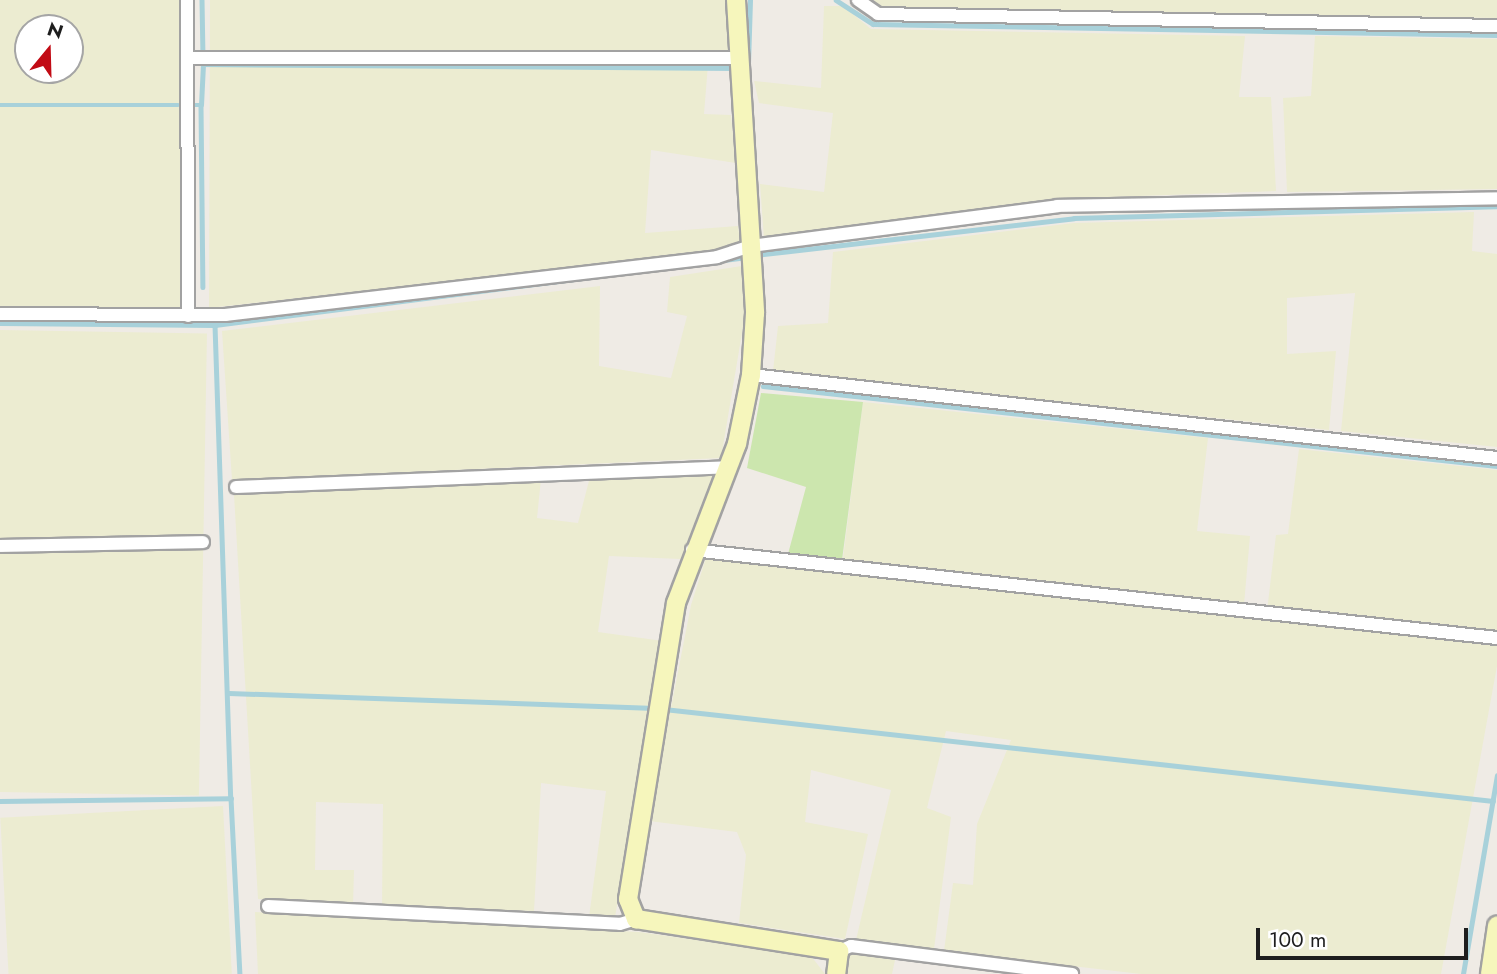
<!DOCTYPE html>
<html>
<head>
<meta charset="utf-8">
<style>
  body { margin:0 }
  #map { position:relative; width:1497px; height:974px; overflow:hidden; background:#efebe5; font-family:Jost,sans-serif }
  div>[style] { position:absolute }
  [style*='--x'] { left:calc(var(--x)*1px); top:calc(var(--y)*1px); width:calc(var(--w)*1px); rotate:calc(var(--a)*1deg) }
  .farmland>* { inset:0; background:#ececd1; transform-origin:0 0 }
  .grass>* { inset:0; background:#cce6ae }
  .stream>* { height:4.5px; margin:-2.25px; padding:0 2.25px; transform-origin:2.25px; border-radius:2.25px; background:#a8d1da }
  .roads { filter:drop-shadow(2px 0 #a2a2a2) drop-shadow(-2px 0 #a2a2a2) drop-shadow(0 2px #a2a2a2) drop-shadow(0 -2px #a2a2a2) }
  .street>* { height:12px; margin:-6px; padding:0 6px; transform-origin:6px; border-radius:6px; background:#fff }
  .secondary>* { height:18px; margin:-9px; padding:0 9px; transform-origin:9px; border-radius:9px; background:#f6f6bc }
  span { translate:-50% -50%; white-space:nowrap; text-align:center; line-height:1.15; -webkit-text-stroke:5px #fff; paint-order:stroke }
  .north { position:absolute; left:14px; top:14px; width:70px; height:70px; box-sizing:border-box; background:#fff; border:2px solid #a5a5a5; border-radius:50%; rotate:19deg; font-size:19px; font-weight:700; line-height:28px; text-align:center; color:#1e1e1e }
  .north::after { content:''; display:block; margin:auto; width:24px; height:32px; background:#c20b15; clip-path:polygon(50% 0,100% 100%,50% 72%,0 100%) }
  .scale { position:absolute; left:1256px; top:928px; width:212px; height:32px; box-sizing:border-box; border:4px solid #1e1e1e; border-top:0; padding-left:9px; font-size:21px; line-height:24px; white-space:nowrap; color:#1e1e1e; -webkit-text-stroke:5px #fff; paint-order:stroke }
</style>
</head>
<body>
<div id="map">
  <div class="farmland">
    <i style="clip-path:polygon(evenodd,0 0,183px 0,180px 309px,0 306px,0 0,28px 28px,70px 28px,70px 70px,28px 70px,28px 28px)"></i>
    <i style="clip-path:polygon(210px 0,731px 0,730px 52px,709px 52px,704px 114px,731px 115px,736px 163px,651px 150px,645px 233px,738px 226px,740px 242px,716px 252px,209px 308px)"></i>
    <i style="clip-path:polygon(874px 0,1497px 0,1497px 18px,877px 8px)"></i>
    <i style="clip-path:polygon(824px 6px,843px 6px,871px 29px,1245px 36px,1239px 97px,1271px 97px,1276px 191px,1056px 199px,764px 239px,760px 184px,824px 192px,833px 113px,759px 103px,754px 81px,821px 88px)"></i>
    <i style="clip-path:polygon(1315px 36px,1497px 39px,1497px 189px,1287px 192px,1283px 98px,1311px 96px)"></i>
    <i style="clip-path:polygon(1474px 212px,1472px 251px,1497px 254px,1497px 447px,1341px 431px,1355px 293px,1287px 298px,1287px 354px,1336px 351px,1329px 430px,773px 371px,778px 326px,828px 323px,833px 252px,1074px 223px)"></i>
    <i style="clip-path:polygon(742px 266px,745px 315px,721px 458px,232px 480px,222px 331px,600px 286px,599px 366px,671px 378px,687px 316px,667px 312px,670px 277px)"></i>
    <i style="left:0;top:330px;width:207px;height:462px;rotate:1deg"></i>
    <i style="clip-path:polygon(863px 402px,1208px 438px,1197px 531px,1250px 536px,1243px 616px,1266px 620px,1276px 535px,1288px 534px,1299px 449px,1497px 470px,1497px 666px,1441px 974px,1141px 974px,944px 951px,953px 883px,973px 885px,977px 824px,1011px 740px,946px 731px,927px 808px,951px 817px,934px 949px,856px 940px,891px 790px,811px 770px,805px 822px,868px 834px,845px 939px,739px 923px,746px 855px,737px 832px,649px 821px,691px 605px,706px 558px,841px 574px)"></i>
    <i style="clip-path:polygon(718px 471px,681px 559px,609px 556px,598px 632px,663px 641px,615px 917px,589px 917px,606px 791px,541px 783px,534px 911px,382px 907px,383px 804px,316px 802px,315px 870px,354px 870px,353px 906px,258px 899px,234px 495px,541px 479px,537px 518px,578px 523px,590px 477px)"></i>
    <i style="left:223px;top:806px;width:168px;height:223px;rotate:87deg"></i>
    <i style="clip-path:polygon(255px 912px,639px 932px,811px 956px,825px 974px,258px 974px)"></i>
    <i style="clip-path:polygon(850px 954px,895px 960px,892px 974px,847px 974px)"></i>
  </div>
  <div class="grass">
    <i style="clip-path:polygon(761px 393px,863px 402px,842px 560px,788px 554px,806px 487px,747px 468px)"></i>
  </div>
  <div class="stream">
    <i style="--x:202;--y:0;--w:57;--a:89"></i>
    <i style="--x:836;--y:0;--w:44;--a:33"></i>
    <i style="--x:873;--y:24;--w:624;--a:1.01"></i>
    <i style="--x:748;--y:64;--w:64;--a:-88.2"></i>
    <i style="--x:0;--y:105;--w:178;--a:0"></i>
    <i style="--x:195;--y:105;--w:6;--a:0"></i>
    <i style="--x:201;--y:105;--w:41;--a:-87.2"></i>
    <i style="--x:203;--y:64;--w:533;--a:0.43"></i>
    <i style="--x:201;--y:106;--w:181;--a:89.4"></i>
    <i style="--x:756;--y:255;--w:320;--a:-6.6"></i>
    <i style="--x:1074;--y:218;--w:423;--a:-1.6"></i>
    <i style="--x:0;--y:323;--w:215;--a:0.5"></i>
    <i style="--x:215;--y:325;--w:536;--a:-7.28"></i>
    <i style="--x:215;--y:325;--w:473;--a:88.1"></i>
    <i style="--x:763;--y:386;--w:738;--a:6.22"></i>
    <i style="--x:229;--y:693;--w:426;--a:2"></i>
    <i style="--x:664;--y:709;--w:834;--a:6.33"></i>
    <i style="--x:0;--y:801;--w:231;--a:-0.7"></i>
    <i style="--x:231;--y:798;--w:176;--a:87.1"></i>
    <i style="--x:1463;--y:974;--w:201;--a:-80.3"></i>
  </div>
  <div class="roads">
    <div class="street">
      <i style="--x:187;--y:0;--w:316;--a:89.8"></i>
      <i style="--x:858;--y:0;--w:24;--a:35"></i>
      <i style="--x:878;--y:14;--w:619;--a:1.11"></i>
      <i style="--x:187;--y:58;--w:551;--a:0"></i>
      <i style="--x:0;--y:314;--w:225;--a:0.3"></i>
      <i style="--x:225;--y:315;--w:495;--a:-6.7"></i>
      <i style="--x:717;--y:257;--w:36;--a:-18"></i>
      <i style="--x:751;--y:246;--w:309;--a:-7.4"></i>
      <i style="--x:1057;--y:206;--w:440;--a:-1"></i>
      <i style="--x:751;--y:375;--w:751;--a:6.35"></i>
      <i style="--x:236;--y:487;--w:492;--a:-2.3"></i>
      <i style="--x:0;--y:546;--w:203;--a:-1.1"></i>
      <i style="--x:692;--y:550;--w:810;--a:6.24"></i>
      <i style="--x:268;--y:906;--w:352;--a:2.9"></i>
      <i style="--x:620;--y:924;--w:17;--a:-17"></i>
      <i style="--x:839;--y:951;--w:13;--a:-23"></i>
      <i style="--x:851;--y:946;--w:223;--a:7.2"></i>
    </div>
    <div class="secondary">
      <i style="--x:736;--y:0;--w:314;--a:86.5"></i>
      <i style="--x:755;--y:313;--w:62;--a:93.7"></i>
      <i style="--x:751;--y:375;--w:70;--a:101.5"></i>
      <i style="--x:737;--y:444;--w:170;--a:111"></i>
      <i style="--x:676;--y:603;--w:300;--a:99.2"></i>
      <i style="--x:628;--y:899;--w:22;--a:68"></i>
      <i style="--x:636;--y:919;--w:206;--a:9"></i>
      <i style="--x:839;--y:951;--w:23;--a:97"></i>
      <i style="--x:1490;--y:974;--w:49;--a:-81.7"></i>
    </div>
  </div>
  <div class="north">N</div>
  <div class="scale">100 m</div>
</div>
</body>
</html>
